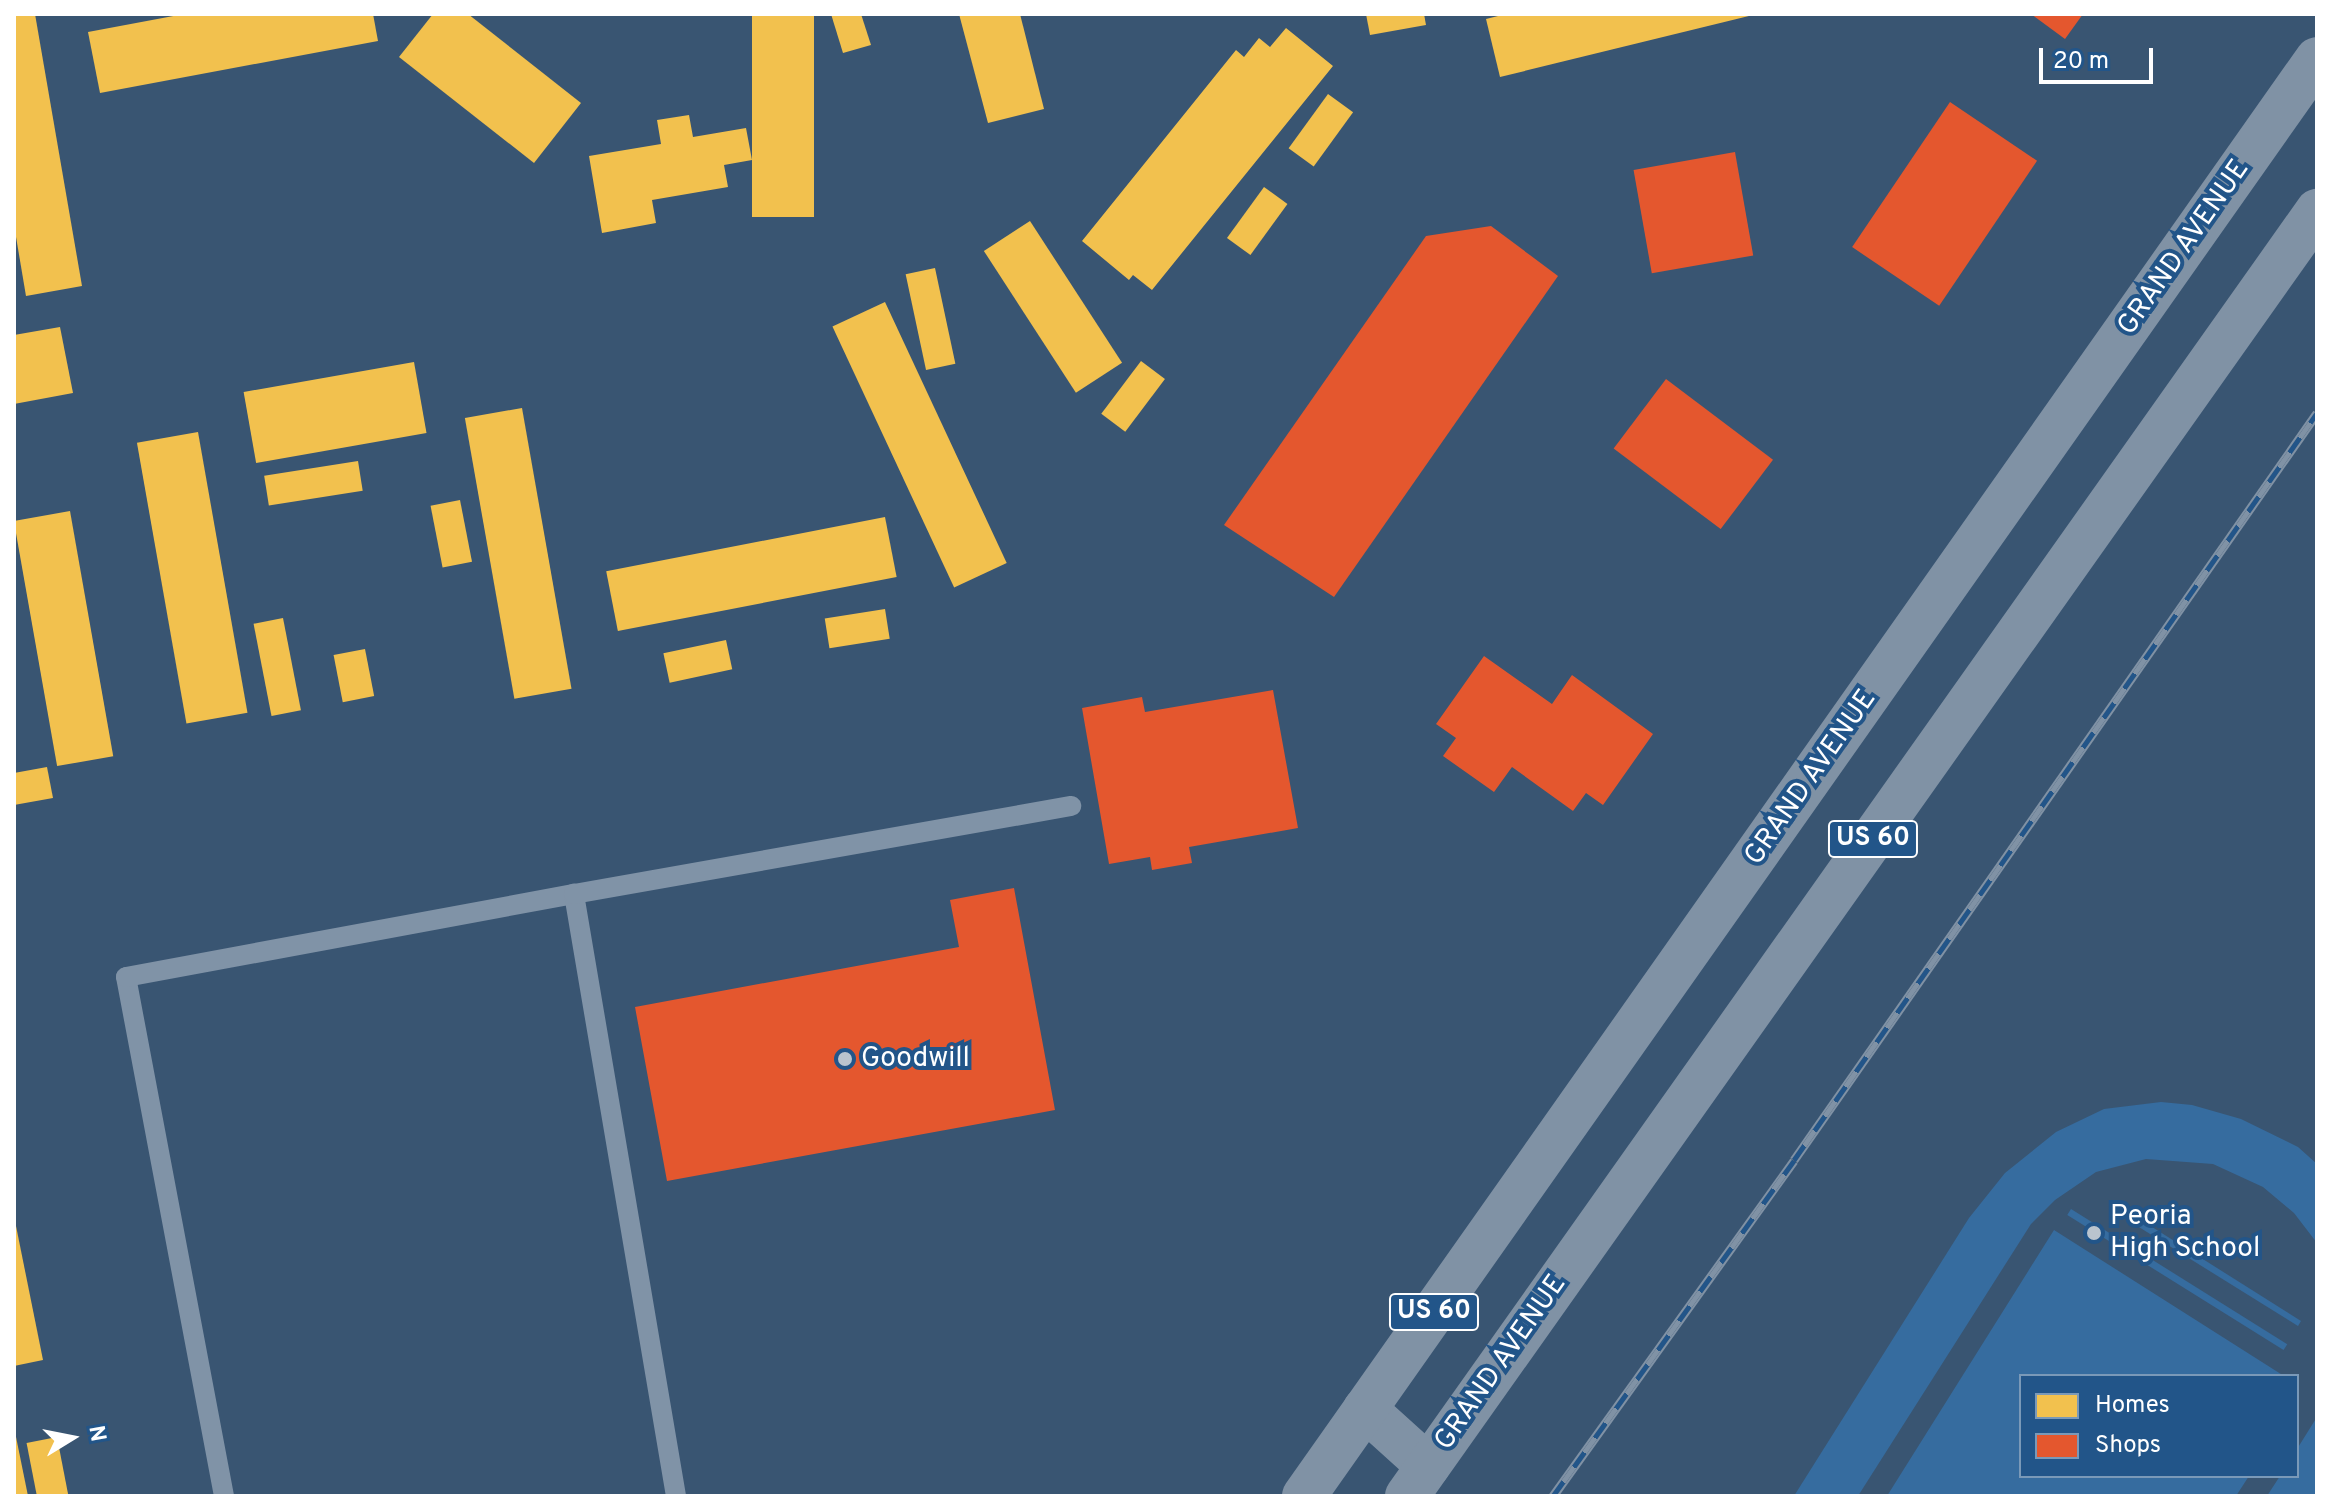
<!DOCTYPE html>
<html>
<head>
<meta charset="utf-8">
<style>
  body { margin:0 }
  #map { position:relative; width:2331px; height:1510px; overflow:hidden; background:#395572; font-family:Overpass,sans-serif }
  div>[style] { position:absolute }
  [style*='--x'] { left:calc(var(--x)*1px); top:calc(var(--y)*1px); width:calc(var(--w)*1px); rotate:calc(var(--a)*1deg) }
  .green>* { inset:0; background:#366c9f; transform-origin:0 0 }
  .homes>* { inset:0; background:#f2c14e; transform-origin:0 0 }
  .shops>* { inset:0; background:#e4572e; transform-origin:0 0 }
  .service>* { height:20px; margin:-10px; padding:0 10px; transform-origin:10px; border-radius:10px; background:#8093a7 }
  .trunk>* { height:44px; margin:-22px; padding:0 22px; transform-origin:22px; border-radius:22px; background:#8092a5 }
  .rail>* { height:9px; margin-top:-4.5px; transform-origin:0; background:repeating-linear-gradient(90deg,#225589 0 18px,#8092a5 0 36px); box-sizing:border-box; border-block:2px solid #8092a5 }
  .dots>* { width:22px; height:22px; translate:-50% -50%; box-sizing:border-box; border:4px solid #225589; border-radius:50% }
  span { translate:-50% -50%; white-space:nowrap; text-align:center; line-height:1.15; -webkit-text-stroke:8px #225589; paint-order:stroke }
  .shield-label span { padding:2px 6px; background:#225589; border:2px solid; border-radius:6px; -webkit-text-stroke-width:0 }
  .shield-label { font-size:26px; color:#fff; font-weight:700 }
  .street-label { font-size:28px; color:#fff }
  .poi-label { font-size:28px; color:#fff }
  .left { translate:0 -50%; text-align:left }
  .frame { position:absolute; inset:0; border:16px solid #fff; pointer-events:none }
  .legend { position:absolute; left:2019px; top:1374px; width:280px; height:104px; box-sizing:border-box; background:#225589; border:2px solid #7a99b8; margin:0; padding:10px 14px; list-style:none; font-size:24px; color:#fff }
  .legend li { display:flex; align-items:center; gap:16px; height:40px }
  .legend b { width:40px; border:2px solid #7a99b8 }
  .north { position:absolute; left:32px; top:1398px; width:80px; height:80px; -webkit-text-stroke:6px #225589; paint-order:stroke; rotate:80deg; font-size:22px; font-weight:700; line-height:32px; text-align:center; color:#fff }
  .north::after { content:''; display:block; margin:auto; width:28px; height:36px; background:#fff; clip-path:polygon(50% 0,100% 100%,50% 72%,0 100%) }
  .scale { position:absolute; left:2039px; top:48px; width:114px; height:36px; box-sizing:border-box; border:4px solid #fff; border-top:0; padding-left:10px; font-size:24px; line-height:28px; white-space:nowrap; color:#fff; -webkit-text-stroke:6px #225589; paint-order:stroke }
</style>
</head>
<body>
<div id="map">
  <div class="green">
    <i style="clip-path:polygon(2161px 1102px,2192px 1105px,2241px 1119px,2298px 1147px,2317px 1164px,2317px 1243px,2294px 1213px,2263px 1187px,2213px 1164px,2146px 1159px,2096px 1172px,2055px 1200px,2031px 1224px,1858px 1496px,1794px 1496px,1969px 1218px,2005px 1173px,2056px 1132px,2104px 1109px)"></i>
    <i style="clip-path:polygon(2122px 1208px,2301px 1321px,2298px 1326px,2118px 1214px)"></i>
    <i style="left:2071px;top:1209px;width:255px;height:7px;rotate:32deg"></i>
    <i style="clip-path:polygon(2054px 1230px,2284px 1376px,2021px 1376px,2021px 1476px,2249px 1476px,2236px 1496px,1887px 1496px)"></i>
    <i style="clip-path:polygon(2317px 1417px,2317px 1496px,2267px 1496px,2280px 1476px,2297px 1476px,2297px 1449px)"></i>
  </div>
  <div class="homes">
    <i style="clip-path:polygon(14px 14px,35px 14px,82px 286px,26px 296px,14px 225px)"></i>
    <i style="clip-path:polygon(184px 14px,373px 14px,378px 41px,100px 93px,88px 32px)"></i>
    <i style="clip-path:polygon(433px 14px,468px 14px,581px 103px,534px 163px,399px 57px)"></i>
    <i style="left:752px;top:14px;width:62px;height:203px"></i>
    <i style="clip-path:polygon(831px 14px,861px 14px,871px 45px,843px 53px)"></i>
    <i style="clip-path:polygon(959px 14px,1020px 14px,1044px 109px,988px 123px)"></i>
    <i style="clip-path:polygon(1366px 14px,1424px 14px,1426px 25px,1370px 35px)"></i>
    <i style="clip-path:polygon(1506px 14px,1753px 14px,1753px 15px,1500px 77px,1486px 19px)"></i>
    <i style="clip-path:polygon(1286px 28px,1333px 66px,1152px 290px,1133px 275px,1129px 280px,1082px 241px,1236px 50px,1244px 57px,1259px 38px,1270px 47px)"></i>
    <i style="left:1328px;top:94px;width:31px;height:67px;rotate:36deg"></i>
    <i style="clip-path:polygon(689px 115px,693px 137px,746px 128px,752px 160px,724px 165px,728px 187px,652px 200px,656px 223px,602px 233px,589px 156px,661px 144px,657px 120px)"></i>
    <i style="left:1264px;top:187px;width:29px;height:63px;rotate:36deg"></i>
    <i style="left:1030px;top:221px;width:169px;height:55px;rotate:57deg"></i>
    <i style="left:935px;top:268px;width:98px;height:30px;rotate:78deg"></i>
    <i style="left:885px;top:302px;width:288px;height:58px;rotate:65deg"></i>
    <i style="clip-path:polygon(60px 327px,73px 393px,14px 404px,14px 335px)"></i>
    <i style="left:1141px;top:361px;width:30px;height:66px;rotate:37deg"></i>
    <i style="left:414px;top:362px;width:72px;height:173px;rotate:80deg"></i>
    <i style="left:522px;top:408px;width:285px;height:58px;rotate:80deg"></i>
    <i style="left:198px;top:432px;width:285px;height:62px;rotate:80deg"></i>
    <i style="left:358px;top:461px;width:30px;height:95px;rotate:81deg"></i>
    <i style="left:460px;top:500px;width:63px;height:30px;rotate:79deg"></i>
    <i style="left:70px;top:511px;width:249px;height:57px;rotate:80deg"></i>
    <i style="left:885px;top:517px;width:61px;height:284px;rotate:79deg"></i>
    <i style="left:885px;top:609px;width:30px;height:61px;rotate:81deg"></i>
    <i style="left:283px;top:618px;width:94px;height:30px;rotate:79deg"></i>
    <i style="left:726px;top:640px;width:30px;height:64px;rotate:78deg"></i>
    <i style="left:365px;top:649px;width:48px;height:32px;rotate:79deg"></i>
    <i style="clip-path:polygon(47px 767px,53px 798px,14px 805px,14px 773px)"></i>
    <i style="clip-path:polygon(14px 1216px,43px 1360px,14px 1366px)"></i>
    <i style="clip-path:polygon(14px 1432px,15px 1432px,28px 1496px,14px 1496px)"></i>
    <i style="left:57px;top:1437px;width:60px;height:31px;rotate:79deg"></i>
  </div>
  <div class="shops">
    <i style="clip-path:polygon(2031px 14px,2083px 14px,2065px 39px)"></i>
    <i style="left:1950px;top:102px;width:105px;height:175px;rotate:34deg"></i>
    <i style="left:1735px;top:152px;width:105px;height:103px;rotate:80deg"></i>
    <i style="clip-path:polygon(1491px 226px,1558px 276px,1334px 597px,1224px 525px,1426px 236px)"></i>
    <i style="left:1666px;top:379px;width:134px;height:87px;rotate:37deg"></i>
    <i style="clip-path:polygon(1484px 656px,1552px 704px,1572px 675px,1653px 734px,1603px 805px,1586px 793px,1573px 811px,1512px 767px,1494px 792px,1443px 756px,1456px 738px,1436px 724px)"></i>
    <i style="clip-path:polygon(1273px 690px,1298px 828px,1189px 847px,1192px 863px,1152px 870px,1150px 857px,1109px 864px,1082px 708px,1142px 697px,1145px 712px)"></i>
    <i style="clip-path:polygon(1014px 888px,1055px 1110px,667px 1181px,635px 1007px,959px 947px,950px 900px)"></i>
  </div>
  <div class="service">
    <i style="--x:224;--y:1496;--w:528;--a:-100.69"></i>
    <i style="--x:126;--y:977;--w:456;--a:-10.5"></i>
    <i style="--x:676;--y:1496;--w:611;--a:-99.62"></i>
    <i style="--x:574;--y:894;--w:505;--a:-10.04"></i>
  </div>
  <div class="trunk">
    <i style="--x:1365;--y:1409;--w:85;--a:42.1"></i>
    <i style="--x:1304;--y:1496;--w:1758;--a:-54.82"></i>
    <i style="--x:1407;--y:1496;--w:1575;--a:-54.69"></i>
  </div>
  <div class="rail">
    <i style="--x:1553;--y:1496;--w:413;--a:-54.3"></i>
    <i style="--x:1794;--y:1160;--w:912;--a:-55"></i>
  </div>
  <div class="dots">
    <i style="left:845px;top:1059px;background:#bac4ce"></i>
    <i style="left:2094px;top:1233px;background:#bac4ce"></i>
  </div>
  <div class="shield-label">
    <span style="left:1873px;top:839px">US 60</span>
    <span style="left:1434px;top:1312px">US 60</span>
  </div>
  <div class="street-label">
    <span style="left:2184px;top:248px;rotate:-55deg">GRAND AVENUE</span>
    <span style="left:1811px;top:778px;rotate:-55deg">GRAND AVENUE</span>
    <span style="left:1501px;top:1363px;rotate:-55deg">GRAND AVENUE</span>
  </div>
  <div class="poi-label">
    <span class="left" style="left:861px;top:1059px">Goodwill</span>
    <span class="left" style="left:2110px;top:1233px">Peoria<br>High School</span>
  </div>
  <div class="frame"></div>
  <ul class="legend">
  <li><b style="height:22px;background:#f2c14e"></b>Homes</li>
  <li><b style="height:22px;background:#e4572e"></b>Shops</li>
  </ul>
  <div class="north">N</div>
  <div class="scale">20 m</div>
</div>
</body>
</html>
